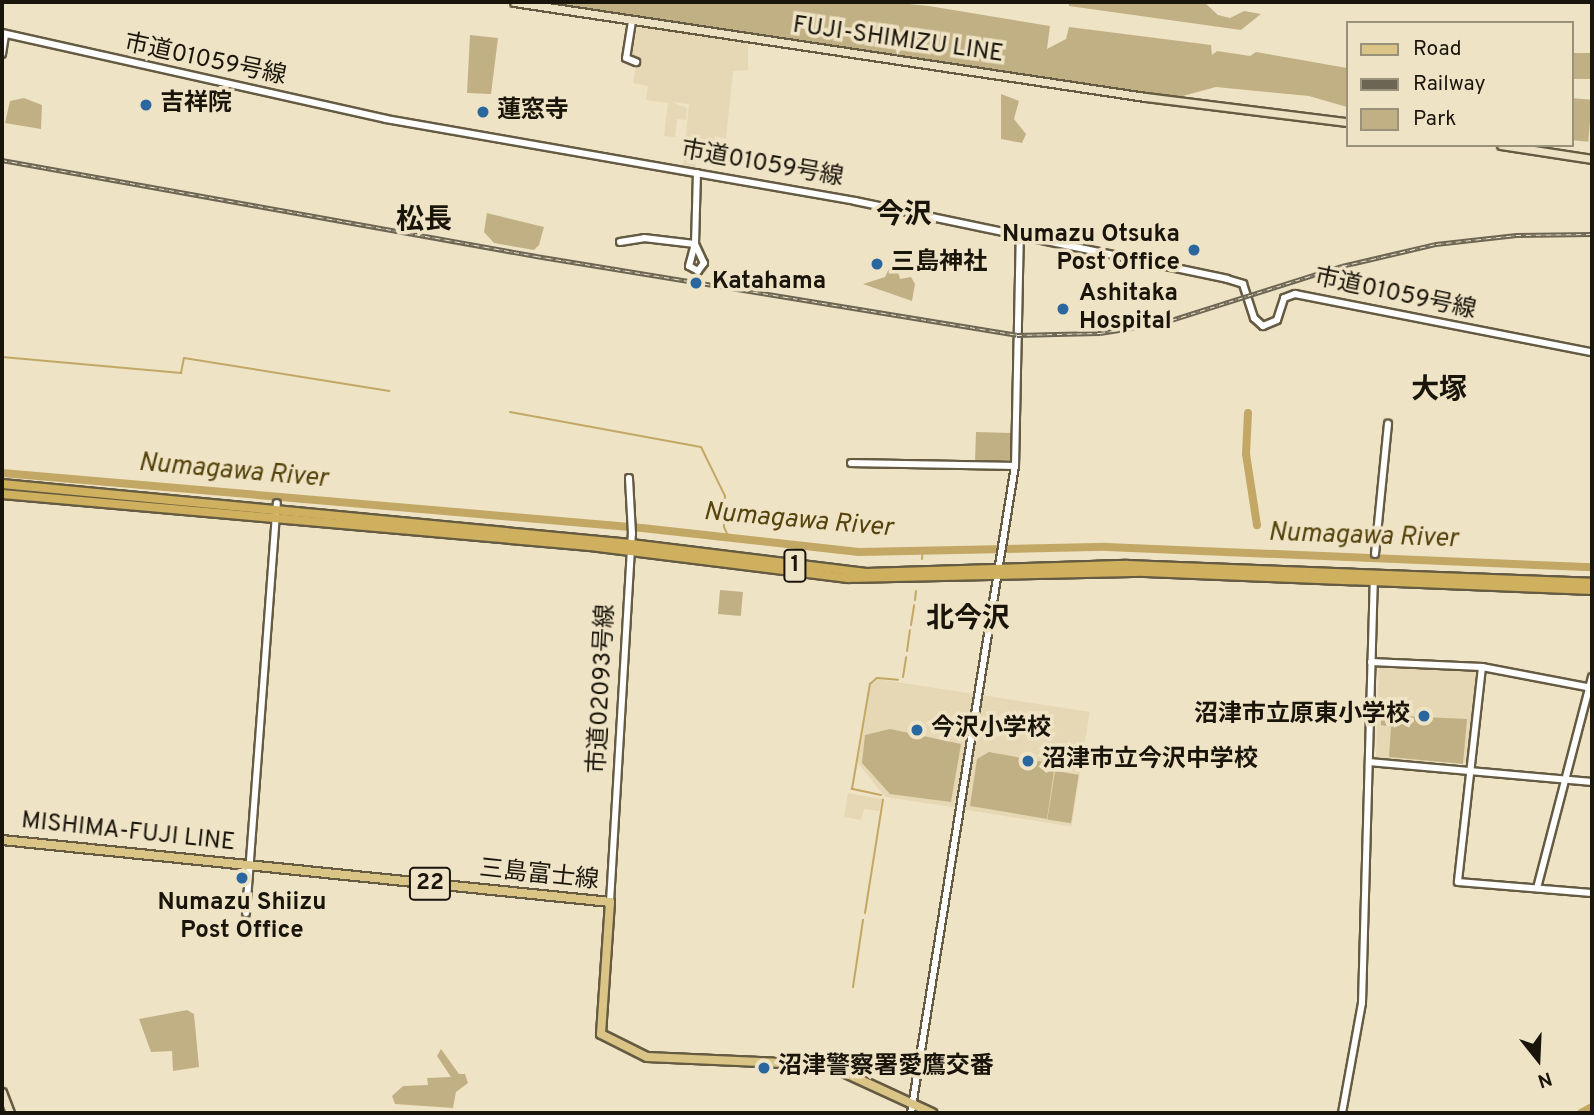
<!DOCTYPE html>
<html>
<head>
<meta charset="utf-8">
<style>
  body { margin:0 }
  #map { position:relative; width:1594px; height:1115px; overflow:hidden; background:#efe3c6; font-family:Overpass,"Noto Sans JP",sans-serif }
  div>[style] { position:absolute }
  [style*='--x'] { left:calc(var(--x)*1px); top:calc(var(--y)*1px); width:calc(var(--w)*1px); rotate:calc(var(--a)*1deg) }
  .built>* { inset:0; background:#e6d8b4; transform-origin:0 0 }
  .green>* { inset:0; background:#c2b085; transform-origin:0 0 }
  .stream>* { height:2px; margin:-1px; padding:0 1px; transform-origin:1px; border-radius:1px; background:#c3a865 }
  .river>* { height:8px; margin:-4px; padding:0 4px; transform-origin:4px; border-radius:4px; background:#c3a865 }
  .roads { filter:drop-shadow(2px 0 #655b42) drop-shadow(-2px 0 #655b42) drop-shadow(0 2px #655b42) drop-shadow(0 -2px #655b42) }
  .tertiary>* { height:6px; margin:-3px; padding:0 3px; transform-origin:3px; border-radius:3px; background:#fff }
  .secondary>* { height:7px; margin:-3.5px; padding:0 3.5px; transform-origin:3.5px; border-radius:3.5px; background:#ece1c2 }
  .primary>* { height:8px; margin:-4px; padding:0 4px; transform-origin:4px; border-radius:4px; background:#dac486 }
  .trunk>* { height:8px; margin:-4px; padding:0 4px; transform-origin:4px; border-radius:4px; background:#ceb05e }
  .rail>* { height:4.5px; margin-top:-2.25px; transform-origin:0; background:repeating-linear-gradient(90deg,#efe3c6 0 5px,#6c6553 0 10px); box-sizing:border-box; border-block:2px solid #6c6553 }
  .dots>* { width:19px; height:19px; translate:-50% -50%; box-sizing:border-box; border:4px solid #efe3c6; border-radius:50% }
  span { translate:-50% -50%; white-space:nowrap; text-align:center; line-height:1.15; -webkit-text-stroke:7px #efe3c6; paint-order:stroke }
  .shield-label span { padding:2px 5px; background:#efe3c6; border:2px solid; border-radius:5px; -webkit-text-stroke-width:0 }
  .shield-label { font-size:23px; color:#1a150b; font-weight:700 }
  .street-label { font-size:24px; color:#1a150b }
  .poi-label { font-size:24px; color:#1a150b; font-weight:700 }
  .left { translate:0 -50%; text-align:left }
  .right { translate:-100% -50%; text-align:right }
  .water-label { font-size:26px; color:#55430b; font-style:italic }
  .quarter-label { font-size:28px; color:#1a150b; font-weight:700 }
  .frame { position:absolute; inset:0; border:4px solid #1a150b; pointer-events:none }
  .legend { position:absolute; left:1346px; top:21px; width:228px; height:126px; box-sizing:border-box; background:#efe3c6; border:2px solid #9a917b; margin:0; padding:9px 12px; list-style:none; font-size:21px; color:#1a150b }
  .legend li { display:flex; align-items:center; gap:14px; height:35px }
  .legend b { width:35px; border:2px solid #9a917b }
  .north { position:absolute; left:1503px; top:1024px; width:70px; height:70px; -webkit-text-stroke:5px #efe3c6; paint-order:stroke; rotate:162deg; font-size:19px; font-weight:700; line-height:28px; text-align:center; color:#1a150b }
  .north::after { content:''; display:block; margin:auto; width:24px; height:32px; background:#1a150b; clip-path:polygon(50% 0,100% 100%,50% 72%,0 100%) }
</style>
</head>
<body>
<div id="map">
  <div class="built">
    <i style="clip-path:polygon(638px 26px,748px 42px,748px 70px,733px 71px,726px 139px,715px 136px,714px 149px,698px 146px,695px 170px,683px 166px,689px 104px,671px 102px,687px 108px,686px 120px,677px 119px,675px 137px,664px 136px,668px 103px,646px 100px,648px 86px,633px 83px,637px 59px,631px 57px)"></i>
    <i style="left:1379px;top:667px;width:98px;height:93px;rotate:2deg"></i>
    <i style="clip-path:polygon(877px 679px,974px 694px,958px 808px,885px 797px,858px 763px,870px 685px)"></i>
    <i style="left:982px;top:695px;width:109px;height:116px;rotate:9deg"></i>
    <i style="clip-path:polygon(848px 793px,882px 799px,879px 811px,864px 809px,861px 820px,844px 817px)"></i>
  </div>
  <div class="green">
    <i style="clip-path:polygon(545px 2px,889px 2px,929px 6px,1050px 26px,1047px 49px,1066px 39px,1069px 27px,1211px 45px,1212px 55px,1217px 51px,1250px 56px,1256px 52px,1347px 68px,1347px 107px,1309px 96px,1216px 87px,1179px 97px)"></i>
    <i style="clip-path:polygon(1069px 2px,1204px 2px,1218px 15px,1230px 18px,1244px 11px,1261px 14px,1241px 30px,1069px 6px)"></i>
    <i style="clip-path:polygon(470px 35px,498px 38px,491px 94px,467px 93px)"></i>
    <i style="left:1571px;top:53px;width:21px;height:26px"></i>
    <i style="clip-path:polygon(1001px 94px,1019px 101px,1014px 119px,1026px 134px,1022px 143px,1001px 139px)"></i>
    <i style="clip-path:polygon(24px 98px,42px 105px,41px 129px,5px 123px,10px 101px)"></i>
    <i style="left:1571px;top:98px;width:21px;height:42px;rotate:5deg"></i>
    <i style="clip-path:polygon(487px 213px,544px 227px,539px 245px,534px 250px,494px 243px,484px 232px)"></i>
    <i style="clip-path:polygon(898px 250px,902px 253px,896px 264px,900px 279px,911px 277px,915px 284px,912px 301px,863px 284px,885px 277px)"></i>
    <i style="clip-path:polygon(976px 432px,1012px 433px,1014px 460px,975px 462px)"></i>
    <i style="left:720px;top:590px;width:23px;height:24px;rotate:5deg"></i>
    <i style="clip-path:polygon(1381px 715px,1467px 719px,1463px 764px,1389px 757px,1391px 727px,1381px 725px)"></i>
    <i style="clip-path:polygon(890px 729px,961px 744px,951px 802px,890px 794px,862px 763px,865px 735px)"></i>
    <i style="clip-path:polygon(989px 752px,1055px 764px,1047px 819px,970px 806px,977px 759px)"></i>
    <i style="left:1055px;top:771px;width:24px;height:49px;rotate:9deg"></i>
    <i style="clip-path:polygon(187px 1010px,194px 1014px,199px 1067px,173px 1071px,172px 1051px,151px 1052px,139px 1019px)"></i>
    <i style="clip-path:polygon(441px 1049px,459px 1074px,465px 1074px,468px 1083px,456px 1092px,453px 1108px,395px 1104px,392px 1096px,403px 1086px,428px 1085px,427px 1078px,451px 1077px,437px 1056px)"></i>
  </div>
  <div class="stream">
    <i style="--x:2;--y:357;--w:180;--a:5.1"></i>
    <i style="--x:181;--y:373;--w:15;--a:-79"></i>
    <i style="--x:184;--y:358;--w:208;--a:9.1"></i>
    <i style="--x:510;--y:412;--w:194;--a:10.4"></i>
    <i style="--x:701;--y:447;--w:55;--a:63.9"></i>
    <i style="--x:725;--y:496;--w:31;--a:92"></i>
    <i style="--x:724;--y:527;--w:12;--a:66"></i>
    <i style="--x:922;--y:559;--w:9;--a:-84"></i>
    <i style="--x:915;--y:600;--w:9;--a:-84"></i>
    <i style="--x:911;--y:625;--w:20;--a:-81"></i>
    <i style="--x:907;--y:651;--w:21;--a:-82"></i>
    <i style="--x:903;--y:677;--w:20;--a:-81"></i>
    <i style="--x:881;--y:795;--w:30;--a:-168"></i>
    <i style="--x:852;--y:789;--w:107;--a:-80.3"></i>
    <i style="--x:870;--y:684;--w:9;--a:-41"></i>
    <i style="--x:877;--y:678;--w:21;--a:5"></i>
    <i style="--x:865;--y:913;--w:115;--a:-81"></i>
    <i style="--x:853;--y:987;--w:68;--a:-81.5"></i>
  </div>
  <div class="river">
    <i style="--x:1248;--y:413;--w:41;--a:92.8"></i>
    <i style="--x:1246;--y:454;--w:72;--a:81.2"></i>
    <i style="--x:2;--y:473;--w:642;--a:4.91"></i>
    <i style="--x:642;--y:528;--w:218;--a:6.3"></i>
    <i style="--x:859;--y:552;--w:248;--a:-1.2"></i>
    <i style="--x:1107;--y:547;--w:485;--a:2.4"></i>
    <i style="--x:1581;--y:1113;--w:13;--a:-29"></i>
  </div>
  <div class="roads">
    <div class="tertiary">
      <i style="--x:632;--y:21;--w:37;--a:99"></i>
      <i style="--x:626;--y:58;--w:11;--a:22"></i>
      <i style="--x:2;--y:33;--w:394;--a:12.6"></i>
      <i style="--x:386;--y:119;--w:476;--a:9.9"></i>
      <i style="--x:855;--y:201;--w:380;--a:11.8"></i>
      <i style="--x:1227;--y:279;--w:17;--a:17"></i>
      <i style="--x:1243;--y:284;--w:36;--a:72"></i>
      <i style="--x:1254;--y:318;--w:12;--a:42"></i>
      <i style="--x:1263;--y:326;--w:15;--a:-23"></i>
      <i style="--x:1277;--y:320;--w:23;--a:-72"></i>
      <i style="--x:1284;--y:298;--w:12;--a:-20"></i>
      <i style="--x:1295;--y:294;--w:303;--a:11.1"></i>
      <i style="--x:2;--y:54;--w:20;--a:-81"></i>
      <i style="--x:620;--y:242;--w:24;--a:-9"></i>
      <i style="--x:644;--y:238;--w:51;--a:6.7"></i>
      <i style="--x:695;--y:244;--w:21;--a:65"></i>
      <i style="--x:704;--y:263;--w:10;--a:127"></i>
      <i style="--x:698;--y:271;--w:10;--a:-151"></i>
      <i style="--x:689;--y:266;--w:23;--a:-75"></i>
      <i style="--x:695;--y:244;--w:71;--a:-88.4"></i>
      <i style="--x:851;--y:463;--w:164;--a:1"></i>
      <i style="--x:1375;--y:554;--w:131;--a:-84.3"></i>
      <i style="--x:1371;--y:662;--w:111;--a:2.6"></i>
      <i style="--x:1482;--y:667;--w:112;--a:10.8"></i>
      <i style="--x:1482;--y:667;--w:216;--a:96.4"></i>
      <i style="--x:1458;--y:882;--w:134;--a:4.7"></i>
      <i style="--x:1369;--y:762;--w:224;--a:5.1"></i>
      <i style="--x:1537;--y:888;--w:218;--a:-75.4"></i>
      <i style="--x:610;--y:902;--w:369;--a:-86.6"></i>
      <i style="--x:632;--y:534;--w:56;--a:-93.1"></i>
      <i style="--x:246;--y:913;--w:411;--a:-85.7"></i>
      <i style="--x:911;--y:1113;--w:655;--a:-80.87"></i>
      <i style="--x:1015;--y:466;--w:231;--a:-88.8"></i>
      <i style="--x:1342;--y:1113;--w:112;--a:-79.7"></i>
      <i style="--x:1362;--y:1003;--w:422;--a:-88.4"></i>
    </div>
    <div class="secondary">
      <i style="--x:514;--y:2;--w:638;--a:8.56"></i>
      <i style="--x:1145;--y:97;--w:204;--a:7.1"></i>
      <i style="--x:1501;--y:145;--w:92;--a:8.7"></i>
      <i style="--x:2;--y:1092;--w:22;--a:69"></i>
    </div>
    <div class="primary">
      <i style="--x:2;--y:840;--w:611;--a:5.82"></i>
      <i style="--x:610;--y:902;--w:132;--a:93.9"></i>
      <i style="--x:601;--y:1034;--w:51;--a:26.6"></i>
      <i style="--x:647;--y:1057;--w:181;--a:2.5"></i>
      <i style="--x:828;--y:1065;--w:115;--a:24.8"></i>
    </div>
    <div class="trunk">
      <i style="--x:2;--y:484;--w:632;--a:5.45"></i>
      <i style="--x:631;--y:544;--w:237;--a:7"></i>
      <i style="--x:866;--y:573;--w:261;--a:-1.8"></i>
      <i style="--x:1127;--y:565;--w:465;--a:2.2"></i>
      <i style="--x:2;--y:494;--w:590;--a:5.05"></i>
      <i style="--x:590;--y:546;--w:260;--a:7.1"></i>
      <i style="--x:848;--y:578;--w:297;--a:-1.2"></i>
      <i style="--x:1145;--y:572;--w:447;--a:2.3"></i>
    </div>
  </div>
  <div class="rail">
    <i style="--x:2;--y:160;--w:543;--a:10.19"></i>
    <i style="--x:536;--y:256;--w:487;--a:9.3"></i>
    <i style="--x:1017;--y:335;--w:83;--a:-1.4"></i>
    <i style="--x:1100;--y:333;--w:63;--a:-9.2"></i>
    <i style="--x:1162;--y:323;--w:189;--a:-17.6"></i>
    <i style="--x:1342;--y:266;--w:97;--a:-13.2"></i>
    <i style="--x:1436;--y:244;--w:81;--a:-6.4"></i>
    <i style="--x:1516;--y:235;--w:76;--a:-0.8"></i>
  </div>
  <div class="dots">
    <i style="left:146px;top:105px;background:#29679e"></i>
    <i style="left:483px;top:112px;background:#29679e"></i>
    <i style="left:1194px;top:250px;background:#29679e"></i>
    <i style="left:877px;top:264px;background:#29679e"></i>
    <i style="left:696px;top:283px;background:#29679e"></i>
    <i style="left:1063px;top:309px;background:#29679e"></i>
    <i style="left:1424px;top:716px;background:#29679e"></i>
    <i style="left:917px;top:730px;background:#29679e"></i>
    <i style="left:1028px;top:761px;background:#29679e"></i>
    <i style="left:242px;top:878px;background:#29679e"></i>
    <i style="left:764px;top:1068px;background:#29679e"></i>
  </div>
  <div class="shield-label">
    <span style="left:795px;top:566px">1</span>
    <span style="left:430px;top:884px">22</span>
  </div>
  <div class="street-label">
    <span style="left:898px;top:41px;rotate:8deg">FUJI-SHIMIZU LINE</span>
    <span style="left:205px;top:61px;rotate:12deg">市道01059号線</span>
    <span style="left:762px;top:165px;rotate:10deg">市道01059号線</span>
    <span style="left:1395px;top:295px;rotate:12deg">市道01059号線</span>
    <span style="left:603px;top:689px;rotate:-87deg">市道02093号線</span>
    <span style="left:128px;top:833px;rotate:6deg">MISHIMA-FUJI LINE</span>
    <span style="left:539px;top:876px;rotate:6deg">三島富士線</span>
  </div>
  <div class="poi-label">
    <span class="left" style="left:160px;top:105px">吉祥院</span>
    <span class="left" style="left:497px;top:112px">蓮窓寺</span>
    <span class="right" style="left:1180px;top:250px">Numazu Otsuka<br>Post Office</span>
    <span class="left" style="left:891px;top:264px">三島神社</span>
    <span class="left" style="left:712px;top:283px">Katahama</span>
    <span class="left" style="left:1079px;top:309px">Ashitaka<br>Hospital</span>
    <span class="right" style="left:1410px;top:716px">沼津市立原東小学校</span>
    <span class="left" style="left:931px;top:730px">今沢小学校</span>
    <span class="left" style="left:1042px;top:761px">沼津市立今沢中学校</span>
    <span style="left:242px;top:918px">Numazu Shiizu<br>Post Office</span>
    <span class="left" style="left:778px;top:1068px">沼津警察署愛鷹交番</span>
  </div>
  <div class="water-label">
    <span style="left:233px;top:472px;rotate:5deg">Numagawa River</span>
    <span style="left:798px;top:521px;rotate:5deg">Numagawa River</span>
    <span style="left:1363px;top:537px;rotate:2deg">Numagawa River</span>
  </div>
  <div class="quarter-label">
    <span style="left:904px;top:216px">今沢</span>
    <span style="left:424px;top:221px">松長</span>
    <span style="left:1439px;top:391px">大塚</span>
    <span style="left:968px;top:620px">北今沢</span>
  </div>
  <div class="frame"></div>
  <ul class="legend">
  <li><b style="height:9px;background:#dac486"></b>Road</li>
  <li><b style="height:9px;background:#6c6553"></b>Railway</li>
  <li><b style="height:19px;background:#c2b085"></b>Park</li>
  </ul>
  <div class="north">N</div>
</div>
</body>
</html>
